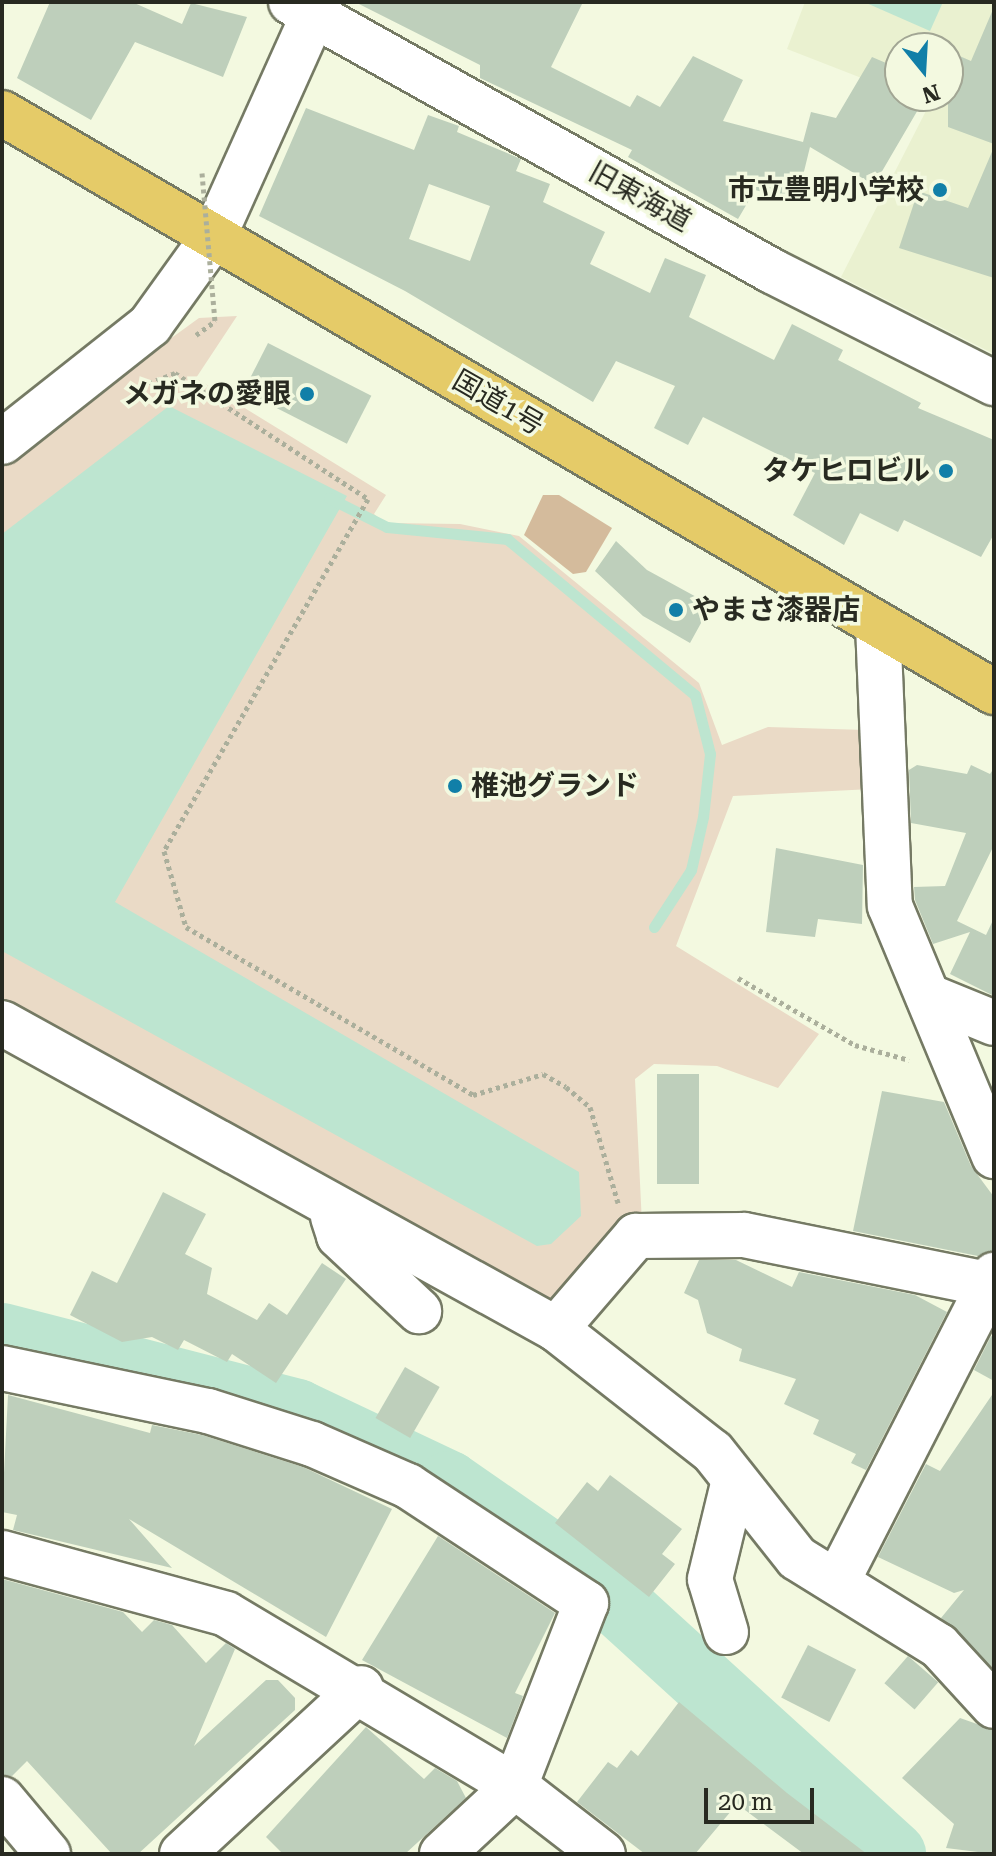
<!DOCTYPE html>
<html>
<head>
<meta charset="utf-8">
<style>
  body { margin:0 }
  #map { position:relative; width:996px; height:1856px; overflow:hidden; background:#f3f9e0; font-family:"Roboto Serif","Noto Sans JP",serif }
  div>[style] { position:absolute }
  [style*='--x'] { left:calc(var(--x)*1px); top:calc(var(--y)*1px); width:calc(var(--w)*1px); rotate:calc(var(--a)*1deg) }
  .built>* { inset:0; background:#eaf1d0 }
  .green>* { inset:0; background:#eadac6 }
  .forest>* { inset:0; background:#d4bb9c }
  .water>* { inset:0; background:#bde5d0 }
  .stream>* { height:11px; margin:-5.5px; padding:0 5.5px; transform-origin:5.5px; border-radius:5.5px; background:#bde5d0 }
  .river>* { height:66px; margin:-33px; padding:0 33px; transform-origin:33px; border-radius:33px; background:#bde5d0 }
  .building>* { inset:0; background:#becfbb; transform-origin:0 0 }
  .path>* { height:5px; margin-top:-2.5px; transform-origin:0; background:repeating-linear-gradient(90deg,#abaf9c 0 4px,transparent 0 8px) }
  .roads { filter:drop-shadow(2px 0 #757a64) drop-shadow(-2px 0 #757a64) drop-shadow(0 2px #757a64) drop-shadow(0 -2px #757a64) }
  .minor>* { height:44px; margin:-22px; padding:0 22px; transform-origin:22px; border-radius:22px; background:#fff }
  .highway>* { height:44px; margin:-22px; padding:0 22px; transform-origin:22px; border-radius:22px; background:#e5cb68 }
  .path-bridge>* { height:5px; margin-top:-2.5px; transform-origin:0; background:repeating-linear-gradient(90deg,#abaf9c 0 4px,transparent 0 8px) }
  .dots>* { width:22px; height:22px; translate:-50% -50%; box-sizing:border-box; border:4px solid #f3f9e0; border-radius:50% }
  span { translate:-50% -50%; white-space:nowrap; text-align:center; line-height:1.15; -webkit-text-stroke:7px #f3f9e0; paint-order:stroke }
  .poi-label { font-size:28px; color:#282a21; font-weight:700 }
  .right { translate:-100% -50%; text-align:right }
  .left { translate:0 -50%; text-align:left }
  .street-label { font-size:28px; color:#282a21 }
  .frame { position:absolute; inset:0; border:4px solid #282a21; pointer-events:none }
  .north { position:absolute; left:884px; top:32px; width:80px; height:80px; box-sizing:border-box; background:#f3f9e0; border:2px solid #a2a694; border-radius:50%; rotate:162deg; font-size:22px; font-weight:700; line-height:32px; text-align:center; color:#282a21 }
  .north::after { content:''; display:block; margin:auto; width:28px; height:36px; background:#117fa8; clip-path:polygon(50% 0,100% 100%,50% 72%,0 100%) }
  .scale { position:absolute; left:704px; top:1788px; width:110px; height:36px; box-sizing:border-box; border:4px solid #282a21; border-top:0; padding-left:10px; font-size:24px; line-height:28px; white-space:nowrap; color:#282a21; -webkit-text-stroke:6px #f3f9e0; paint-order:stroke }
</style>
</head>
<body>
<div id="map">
  <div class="built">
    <i style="clip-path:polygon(805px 2px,994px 2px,994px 354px,841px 277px,929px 105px,909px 96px,948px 96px,948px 48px,900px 48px,900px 93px,787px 49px)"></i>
  </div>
  <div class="green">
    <i style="clip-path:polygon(237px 316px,196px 378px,386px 495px,374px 514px,385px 523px,460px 524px,519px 536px,699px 683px,722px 745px,768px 727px,865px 730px,872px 789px,733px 796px,676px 946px,819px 1034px,778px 1088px,717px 1066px,654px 1064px,635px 1079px,642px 1224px,557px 1311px,2px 1006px,2px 461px,199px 318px)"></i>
  </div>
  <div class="forest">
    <i style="clip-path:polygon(543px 495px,559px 495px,612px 528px,586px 572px,573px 574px,524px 535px)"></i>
  </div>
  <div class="water">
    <i style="clip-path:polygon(864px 2px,943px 2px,930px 31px)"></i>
    <i style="clip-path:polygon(169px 406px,347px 496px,115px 902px,579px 1172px,581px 1216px,551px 1244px,537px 1246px,2px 951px,2px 534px)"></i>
  </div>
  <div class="stream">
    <i style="--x:329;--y:498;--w:65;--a:26.6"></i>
    <i style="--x:387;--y:527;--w:121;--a:5.7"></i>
    <i style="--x:507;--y:539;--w:244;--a:39.7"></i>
    <i style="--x:695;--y:695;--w:61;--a:75.7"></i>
    <i style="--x:710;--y:754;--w:63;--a:96.3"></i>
    <i style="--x:703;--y:817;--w:54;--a:102.8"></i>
    <i style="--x:691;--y:870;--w:68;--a:123"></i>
  </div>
  <div class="river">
    <i style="--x:2;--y:1336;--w:305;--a:14.4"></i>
    <i style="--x:297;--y:1412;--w:168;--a:25.3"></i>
    <i style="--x:449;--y:1484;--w:193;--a:34.8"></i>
    <i style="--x:607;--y:1594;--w:387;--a:42.3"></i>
  </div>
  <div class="building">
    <i style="clip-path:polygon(50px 2px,132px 2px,182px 24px,191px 3px,247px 17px,223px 77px,135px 42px,91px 120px,17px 78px)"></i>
    <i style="clip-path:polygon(355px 2px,583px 2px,551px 67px,630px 107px,637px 95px,660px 107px,693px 56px,743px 80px,723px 121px,803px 142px,811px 112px,836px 118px,872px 57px,900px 69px,900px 96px,926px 96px,874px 185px,810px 147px,797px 200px,755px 190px,738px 219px,628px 157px,632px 150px,480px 78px,480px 65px)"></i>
    <i style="clip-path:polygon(994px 7px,994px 144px,948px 127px,948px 51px,971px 61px)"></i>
    <i style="clip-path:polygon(evenodd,306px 108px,414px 150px,428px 115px,459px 126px,457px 132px,521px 159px,516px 171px,550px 184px,543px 202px,605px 232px,590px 264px,650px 293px,665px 258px,706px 275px,689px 317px,774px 360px,792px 324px,843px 350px,838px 360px,921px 403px,918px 408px,994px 440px,994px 534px,981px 557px,904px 520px,898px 532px,860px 513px,844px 545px,793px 515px,815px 473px,703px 417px,688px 445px,654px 428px,675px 386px,616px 361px,593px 402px,405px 291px,259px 216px,306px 108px,429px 184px,490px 206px,470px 261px,409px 239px,429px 184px)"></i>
    <i style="clip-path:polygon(994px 147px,994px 278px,899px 248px,918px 191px,968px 208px)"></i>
    <i style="left:268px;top:343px;width:116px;height:54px;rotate:27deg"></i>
    <i style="clip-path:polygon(616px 541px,647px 570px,711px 605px,690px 643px,643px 616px,595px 571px)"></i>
    <i style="clip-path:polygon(917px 765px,967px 774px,971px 765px,990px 774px,994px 768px,994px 845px,957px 921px,986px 935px,994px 918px,994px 996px,950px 974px,970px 932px,933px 944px,915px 900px,914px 887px,945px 886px,966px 833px,911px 823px,909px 770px)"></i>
    <i style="clip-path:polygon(776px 848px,863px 865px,862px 924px,818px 919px,815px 937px,766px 932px)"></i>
    <i style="left:657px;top:1074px;width:42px;height:110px"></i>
    <i style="clip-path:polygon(882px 1091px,944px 1102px,971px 1166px,994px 1197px,994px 1250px,978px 1256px,853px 1231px)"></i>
    <i style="clip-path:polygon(163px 1192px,206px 1214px,185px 1254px,212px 1268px,207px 1294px,257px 1320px,269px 1303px,287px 1315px,322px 1263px,346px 1279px,276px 1383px,232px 1354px,227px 1362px,184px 1340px,178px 1350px,152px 1337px,122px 1342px,70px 1315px,92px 1271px,117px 1283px)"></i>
    <i style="clip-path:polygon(699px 1260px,736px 1260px,792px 1287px,799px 1272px,915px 1295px,947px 1312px,866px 1470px,851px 1463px,856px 1454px,813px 1434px,819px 1420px,784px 1404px,796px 1379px,739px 1361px,742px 1349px,707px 1333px,698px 1300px,684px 1293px)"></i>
    <i style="clip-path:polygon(991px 1336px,994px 1338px,994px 1381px,974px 1370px)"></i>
    <i style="left:405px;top:1367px;width:40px;height:59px;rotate:30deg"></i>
    <i style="clip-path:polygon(994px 1392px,994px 1669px,941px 1618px,964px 1590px,954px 1593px,878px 1557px,926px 1464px,940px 1471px)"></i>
    <i style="clip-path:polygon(8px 1395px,150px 1433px,152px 1425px,202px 1435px,303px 1467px,392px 1509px,326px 1637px,129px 1519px,172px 1568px,13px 1530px,17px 1515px,2px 1512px)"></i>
    <i style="clip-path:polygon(610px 1475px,682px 1529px,662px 1554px,675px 1564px,649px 1597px,555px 1523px,587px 1482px,598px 1491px)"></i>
    <i style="clip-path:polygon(438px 1536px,555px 1613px,515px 1693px,523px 1696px,507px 1738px,362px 1660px)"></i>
    <i style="clip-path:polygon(2px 1579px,123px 1612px,142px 1632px,154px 1620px,172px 1625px,206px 1663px,226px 1643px,235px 1649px,194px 1746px,266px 1680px,278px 1680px,295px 1698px,295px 1710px,138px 1854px,112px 1854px,27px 1761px,12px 1776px,2px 1775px)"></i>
    <i style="left:808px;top:1645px;width:54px;height:59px;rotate:27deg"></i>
    <i style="left:908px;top:1656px;width:40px;height:36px;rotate:41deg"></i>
    <i style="clip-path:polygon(679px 1702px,787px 1793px,867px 1854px,804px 1854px,737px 1804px,695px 1854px,645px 1854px,577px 1802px,608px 1762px,617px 1768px,631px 1750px,638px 1756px)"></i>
    <i style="clip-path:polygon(960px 1718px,994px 1730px,994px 1854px,946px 1848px,954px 1824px,902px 1778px)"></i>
    <i style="clip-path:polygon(366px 1727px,424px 1779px,435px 1768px,457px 1781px,466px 1798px,405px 1854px,283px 1854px,266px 1837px)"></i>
  </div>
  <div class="path">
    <i style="--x:196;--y:335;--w:24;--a:-36"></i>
    <i style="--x:134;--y:389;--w:44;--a:-21.3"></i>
    <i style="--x:175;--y:373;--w:230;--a:33.1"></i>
    <i style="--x:368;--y:499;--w:407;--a:120.1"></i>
    <i style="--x:164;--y:851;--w:79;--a:73.9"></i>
    <i style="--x:186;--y:927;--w:333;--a:30.3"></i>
    <i style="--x:473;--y:1095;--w:73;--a:-16.7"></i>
    <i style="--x:543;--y:1074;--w:26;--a:29"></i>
    <i style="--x:566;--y:1087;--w:31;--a:40"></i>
    <i style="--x:590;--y:1107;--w:100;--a:73.7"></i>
    <i style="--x:738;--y:978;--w:135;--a:29.8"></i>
    <i style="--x:855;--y:1045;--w:56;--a:15.5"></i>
  </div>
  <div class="roads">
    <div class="minor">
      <i style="--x:291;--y:2;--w:551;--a:29.22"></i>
      <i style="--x:772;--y:271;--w:249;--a:26.8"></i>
      <i style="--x:2;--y:442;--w:189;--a:-38.3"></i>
      <i style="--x:150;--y:325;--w:110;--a:-54.3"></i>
      <i style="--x:214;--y:236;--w:256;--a:-65.8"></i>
      <i style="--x:878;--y:625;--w:281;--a:87.6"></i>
      <i style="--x:890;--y:906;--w:271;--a:67.4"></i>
      <i style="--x:928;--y:996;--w:71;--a:22.2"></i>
      <i style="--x:2;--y:1023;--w:633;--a:28.91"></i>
      <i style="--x:556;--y:1329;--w:199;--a:38.1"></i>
      <i style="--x:713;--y:1452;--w:135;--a:51.6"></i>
      <i style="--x:797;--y:1558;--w:167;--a:31.8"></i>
      <i style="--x:939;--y:1646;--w:81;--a:47.5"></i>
      <i style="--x:333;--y:1217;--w:20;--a:72"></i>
      <i style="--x:339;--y:1236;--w:110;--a:43.2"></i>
      <i style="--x:556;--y:1329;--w:123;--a:-49.3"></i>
      <i style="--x:636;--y:1236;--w:108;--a:-0.5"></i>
      <i style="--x:744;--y:1235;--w:249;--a:11.4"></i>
      <i style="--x:2;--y:1368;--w:210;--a:11.8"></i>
      <i style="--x:208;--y:1411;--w:109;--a:17.6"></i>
      <i style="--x:312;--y:1444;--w:105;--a:23.6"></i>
      <i style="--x:408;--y:1486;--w:213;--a:33.3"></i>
      <i style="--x:586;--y:1603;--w:196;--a:111.2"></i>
      <i style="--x:515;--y:1786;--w:111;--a:37.7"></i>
      <i style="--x:2;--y:1553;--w:232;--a:15.2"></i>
      <i style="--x:226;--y:1614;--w:336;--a:30.8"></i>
      <i style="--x:515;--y:1786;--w:100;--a:137"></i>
      <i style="--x:838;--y:1580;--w:343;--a:-62.9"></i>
      <i style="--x:726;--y:1632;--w:55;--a:-106.8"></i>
      <i style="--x:710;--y:1579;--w:102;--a:-76.4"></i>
      <i style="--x:2;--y:1799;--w:72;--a:50.1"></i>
      <i style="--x:182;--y:1854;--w:244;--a:-42.8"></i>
    </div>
    <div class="highway">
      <i style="--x:2;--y:113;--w:1149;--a:30.27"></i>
    </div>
  </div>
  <div class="path-bridge">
    <i style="--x:202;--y:173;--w:149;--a:85"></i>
  </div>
  <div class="dots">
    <i style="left:940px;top:190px;background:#117fa8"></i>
    <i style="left:307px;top:394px;background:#117fa8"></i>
    <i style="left:946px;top:471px;background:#117fa8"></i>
    <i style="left:676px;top:610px;background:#117fa8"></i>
    <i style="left:455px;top:786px;background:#117fa8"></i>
  </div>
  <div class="poi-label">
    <span class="right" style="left:924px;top:190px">市立豊明小学校</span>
    <span class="right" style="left:291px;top:394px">メガネの愛眼</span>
    <span class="right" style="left:930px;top:471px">タケヒロビル</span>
    <span class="left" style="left:692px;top:610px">やまさ漆器店</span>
    <span class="left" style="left:471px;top:786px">椎池グランド</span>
  </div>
  <div class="street-label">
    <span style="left:640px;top:197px;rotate:29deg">旧東海道</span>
    <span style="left:498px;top:403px;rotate:30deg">国道1号</span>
  </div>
  <div class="frame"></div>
  <div class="north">N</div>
  <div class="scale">20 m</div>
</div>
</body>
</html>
